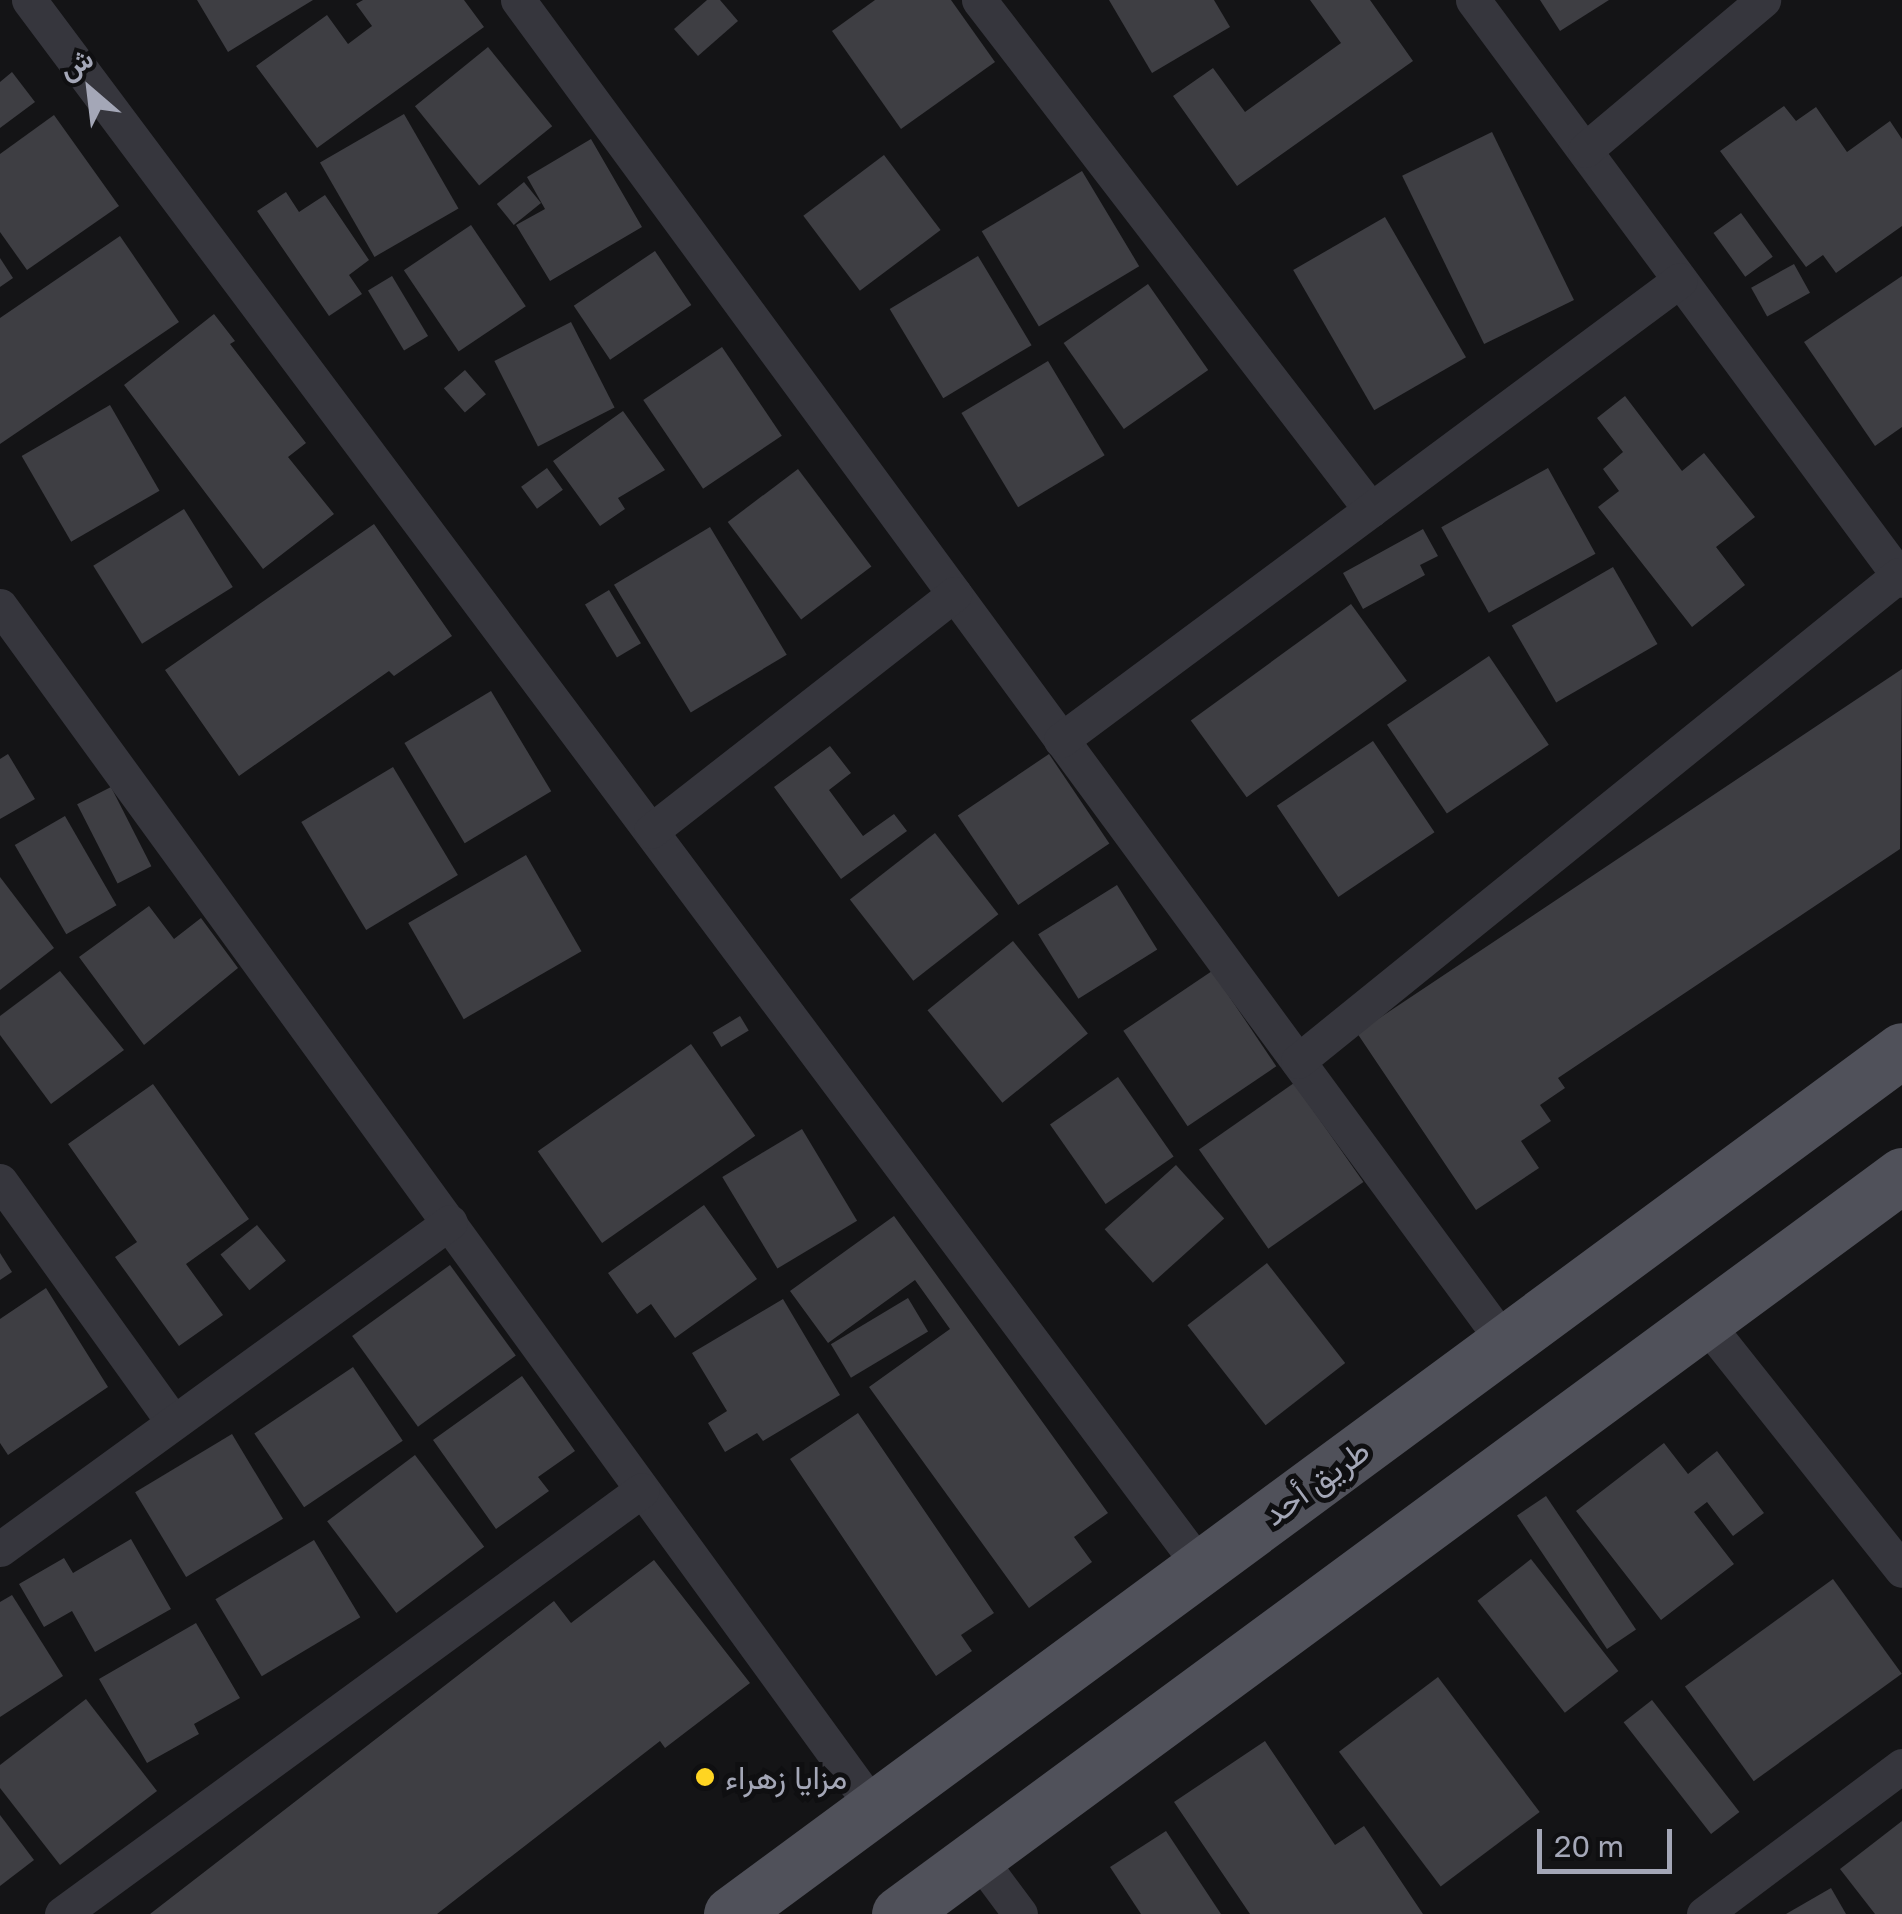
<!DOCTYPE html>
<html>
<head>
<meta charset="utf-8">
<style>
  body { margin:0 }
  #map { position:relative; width:1902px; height:1914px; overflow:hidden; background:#141416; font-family:"Golos Text",Vazirmatn,sans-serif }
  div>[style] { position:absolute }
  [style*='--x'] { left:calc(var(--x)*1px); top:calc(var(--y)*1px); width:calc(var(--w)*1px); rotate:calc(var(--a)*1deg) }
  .building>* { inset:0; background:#3e3e43; transform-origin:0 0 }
  .street>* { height:35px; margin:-17.5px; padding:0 17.5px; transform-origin:17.5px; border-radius:17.5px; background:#36363d }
  .primary>* { height:55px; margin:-27.5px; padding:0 27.5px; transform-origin:27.5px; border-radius:27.5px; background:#50515a }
  .dots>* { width:28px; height:28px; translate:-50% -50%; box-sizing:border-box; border:5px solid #0f0f11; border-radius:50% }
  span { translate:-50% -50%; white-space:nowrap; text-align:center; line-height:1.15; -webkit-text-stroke:10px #0f0f11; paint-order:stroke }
  .street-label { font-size:32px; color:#a4a7b7 }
  .poi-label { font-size:32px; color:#a4a7b7 }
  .left { translate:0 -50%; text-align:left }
  .north { position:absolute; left:40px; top:40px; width:100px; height:100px; -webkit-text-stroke:8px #0f0f11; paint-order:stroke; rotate:332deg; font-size:28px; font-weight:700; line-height:40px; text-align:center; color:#a4a7b7 }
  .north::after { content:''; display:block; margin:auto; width:35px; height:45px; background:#a4a7b7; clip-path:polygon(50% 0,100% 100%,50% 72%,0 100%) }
  .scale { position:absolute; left:1537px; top:1829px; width:135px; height:45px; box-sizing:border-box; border:5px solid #a4a7b7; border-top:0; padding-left:12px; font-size:30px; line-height:35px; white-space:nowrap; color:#a4a7b7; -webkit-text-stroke:8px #0f0f11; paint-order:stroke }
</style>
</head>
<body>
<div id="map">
  <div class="building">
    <i style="clip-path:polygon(197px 0,313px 0,228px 52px)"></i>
    <i style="clip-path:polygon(363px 0,464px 0,484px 27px,317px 148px,256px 66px,327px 15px,348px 44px,372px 26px,356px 4px)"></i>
    <i style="clip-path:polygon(707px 0,720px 0,738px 21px,698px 56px,674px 29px)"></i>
    <i style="clip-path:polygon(875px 0,951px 0,995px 62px,901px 129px,832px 31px)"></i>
    <i style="clip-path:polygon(1109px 0,1214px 0,1230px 27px,1152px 73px)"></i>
    <i style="clip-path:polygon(1310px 0,1370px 0,1413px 61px,1237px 186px,1173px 96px,1213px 68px,1245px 112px,1341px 43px)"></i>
    <i style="clip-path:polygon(1540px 0,1609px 0,1560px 31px)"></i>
    <i style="left:488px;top:47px;width:102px;height:94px;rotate:51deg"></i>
    <i style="clip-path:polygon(12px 72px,35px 102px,0 128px,0 82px)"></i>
    <i style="clip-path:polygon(1784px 106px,1796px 121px,1816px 107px,1847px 152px,1890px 121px,1902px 139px,1902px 226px,1836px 273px,1823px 255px,1806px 267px,1720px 151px)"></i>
    <i style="left:404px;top:114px;width:109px;height:97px;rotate:60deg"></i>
    <i style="clip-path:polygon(54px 115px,119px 206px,27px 270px,0 232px,0 154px)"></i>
    <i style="left:1492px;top:132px;width:187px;height:100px;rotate:64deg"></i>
    <i style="clip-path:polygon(591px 139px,642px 227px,550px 281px,516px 225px,545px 209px,527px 177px)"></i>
    <i style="left:884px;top:155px;width:94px;height:101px;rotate:53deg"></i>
    <i style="left:1082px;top:171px;width:111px;height:117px;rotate:59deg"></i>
    <i style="left:524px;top:182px;width:27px;height:35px;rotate:51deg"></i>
    <i style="clip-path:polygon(286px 192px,299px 212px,325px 195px,369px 260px,349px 275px,362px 294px,329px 316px,257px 211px)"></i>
    <i style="left:1741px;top:213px;width:54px;height:34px;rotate:54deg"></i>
    <i style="left:1385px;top:217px;width:162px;height:106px;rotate:60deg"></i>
    <i style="left:471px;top:225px;width:98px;height:81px;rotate:56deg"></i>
    <i style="clip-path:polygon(120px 236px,179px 322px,0 444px,0 318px)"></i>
    <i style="left:655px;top:251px;width:65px;height:98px;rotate:56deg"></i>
    <i style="left:978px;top:256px;width:104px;height:103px;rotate:59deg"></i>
    <i style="clip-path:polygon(0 258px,13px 278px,0 287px)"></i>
    <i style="left:1794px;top:264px;width:33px;height:49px;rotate:61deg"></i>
    <i style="left:392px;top:276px;width:70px;height:28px;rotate:59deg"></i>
    <i style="clip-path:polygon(1902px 276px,1902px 427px,1875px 446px,1804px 342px)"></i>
    <i style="left:1148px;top:284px;width:105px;height:103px;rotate:55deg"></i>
    <i style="clip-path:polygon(214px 314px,235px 341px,230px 344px,306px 443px,288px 457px,334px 514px,263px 569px,124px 385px)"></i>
    <i style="left:571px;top:322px;width:96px;height:86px;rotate:63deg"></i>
    <i style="left:722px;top:347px;width:107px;height:95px;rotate:56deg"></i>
    <i style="left:1048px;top:361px;width:110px;height:101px;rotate:59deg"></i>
    <i style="left:465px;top:370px;width:32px;height:28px;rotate:49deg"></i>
    <i style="clip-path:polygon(1625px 396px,1682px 471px,1704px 453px,1755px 517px,1716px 547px,1745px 585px,1692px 627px,1598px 507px,1619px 491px,1603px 469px,1623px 452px,1597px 418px)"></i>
    <i style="left:110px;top:405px;width:99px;height:102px;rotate:60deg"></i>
    <i style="clip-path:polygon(623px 411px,665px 470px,618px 498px,625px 509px,600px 526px,553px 461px)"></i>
    <i style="left:547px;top:468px;width:27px;height:32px;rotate:54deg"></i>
    <i style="left:1548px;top:468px;width:98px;height:122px;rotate:61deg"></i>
    <i style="left:798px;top:469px;width:122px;height:88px;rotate:53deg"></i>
    <i style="left:184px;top:509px;width:92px;height:107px;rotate:58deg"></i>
    <i style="clip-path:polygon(374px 524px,452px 636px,394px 676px,389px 671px,239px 776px,165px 670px)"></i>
    <i style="left:710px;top:527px;width:149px;height:112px;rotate:59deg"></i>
    <i style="clip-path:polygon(1423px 529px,1438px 556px,1420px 565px,1425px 575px,1363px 609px,1343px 573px)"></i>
    <i style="left:1613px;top:567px;width:89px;height:117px;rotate:60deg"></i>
    <i style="left:609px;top:590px;width:62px;height:28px;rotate:59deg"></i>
    <i style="left:1351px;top:604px;width:95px;height:198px;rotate:54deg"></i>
    <i style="left:1489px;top:656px;width:107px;height:123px;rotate:56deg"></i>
    <i style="clip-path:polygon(1902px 669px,1900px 849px,1558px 1078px,1565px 1088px,1540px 1105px,1551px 1121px,1521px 1141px,1539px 1168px,1476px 1210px,1357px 1033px)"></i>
    <i style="left:491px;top:691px;width:117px;height:101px;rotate:59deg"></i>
    <i style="left:1373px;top:741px;width:110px;height:116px;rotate:56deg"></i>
    <i style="clip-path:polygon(830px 746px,851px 773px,829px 790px,863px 836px,894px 814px,907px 831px,841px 879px,774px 787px)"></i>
    <i style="clip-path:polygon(8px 754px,35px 799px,0 819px,0 759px)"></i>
    <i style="left:1049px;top:754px;width:108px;height:110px;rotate:56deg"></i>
    <i style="left:393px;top:767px;width:126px;height:107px;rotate:59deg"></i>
    <i style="left:111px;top:787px;width:89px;height:38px;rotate:63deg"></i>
    <i style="left:65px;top:816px;width:103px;height:58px;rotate:60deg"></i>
    <i style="left:935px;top:833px;width:103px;height:108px;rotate:52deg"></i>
    <i style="left:526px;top:855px;width:111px;height:136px;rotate:60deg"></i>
    <i style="clip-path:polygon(0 877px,54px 948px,0 990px)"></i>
    <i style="left:1117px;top:885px;width:76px;height:93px;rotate:58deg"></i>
    <i style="clip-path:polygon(149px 906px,174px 939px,201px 918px,238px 968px,144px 1045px,79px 957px)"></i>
    <i style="left:1013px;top:941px;width:119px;height:110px;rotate:51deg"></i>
    <i style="clip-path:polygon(60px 971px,124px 1050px,51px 1104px,0 1035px,0 1016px)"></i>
    <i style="left:1212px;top:971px;width:115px;height:107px;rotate:56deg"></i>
    <i style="left:740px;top:1016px;width:17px;height:32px;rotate:59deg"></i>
    <i style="left:691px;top:1044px;width:112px;height:187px;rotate:55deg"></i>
    <i style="left:1118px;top:1077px;width:97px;height:83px;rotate:55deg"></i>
    <i style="left:1294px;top:1083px;width:121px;height:116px;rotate:55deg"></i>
    <i style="clip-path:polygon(153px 1084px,249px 1219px,186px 1264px,223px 1315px,179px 1346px,115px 1257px,137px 1242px,68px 1144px)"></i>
    <i style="left:802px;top:1129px;width:107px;height:93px;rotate:59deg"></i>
    <i style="left:1176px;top:1165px;width:72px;height:96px;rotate:48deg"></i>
    <i style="clip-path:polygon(704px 1205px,757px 1279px,675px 1338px,651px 1304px,637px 1314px,608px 1273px)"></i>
    <i style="clip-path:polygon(894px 1216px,1108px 1513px,1074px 1537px,1092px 1562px,1029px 1608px,869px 1387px,950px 1329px,915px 1280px,828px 1343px,790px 1291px)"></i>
    <i style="left:257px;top:1225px;width:46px;height:47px;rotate:51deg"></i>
    <i style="clip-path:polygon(0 1253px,12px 1272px,0 1280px)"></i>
    <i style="left:1267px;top:1263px;width:127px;height:101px;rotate:52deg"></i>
    <i style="left:450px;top:1265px;width:112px;height:121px;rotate:54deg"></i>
    <i style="clip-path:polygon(46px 1288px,108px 1387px,8px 1455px,0 1443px,0 1319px)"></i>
    <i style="left:908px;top:1298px;width:39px;height:90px;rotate:59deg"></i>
    <i style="clip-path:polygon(783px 1299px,840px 1395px,763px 1441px,757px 1433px,725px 1452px,708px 1423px,727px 1411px,692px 1353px)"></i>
    <i style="left:353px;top:1367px;width:89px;height:119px;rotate:56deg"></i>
    <i style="clip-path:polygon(522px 1376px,575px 1451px,538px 1477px,549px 1491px,496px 1529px,433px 1440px)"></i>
    <i style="clip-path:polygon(858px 1413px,994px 1613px,961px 1635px,972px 1651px,936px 1676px,790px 1459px)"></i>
    <i style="left:232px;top:1434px;width:99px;height:113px;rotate:59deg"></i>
    <i style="clip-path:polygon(1664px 1443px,1688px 1474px,1717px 1451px,1764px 1513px,1733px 1536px,1707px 1502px,1694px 1512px,1734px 1564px,1661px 1620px,1576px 1511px)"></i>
    <i style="left:415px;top:1455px;width:115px;height:110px;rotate:53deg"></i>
    <i style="left:1546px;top:1496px;width:161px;height:35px;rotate:56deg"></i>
    <i style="clip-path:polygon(131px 1539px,171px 1609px,95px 1652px,72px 1611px,44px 1627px,19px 1584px,64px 1558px,73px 1573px)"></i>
    <i style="left:314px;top:1540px;width:90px;height:115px;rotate:59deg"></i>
    <i style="left:1531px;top:1559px;width:142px;height:68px;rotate:52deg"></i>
    <i style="clip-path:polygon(654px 1560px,750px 1683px,665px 1748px,660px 1741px,437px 1914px,150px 1914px,554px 1601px,571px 1623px)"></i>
    <i style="left:1833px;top:1579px;width:117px;height:183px;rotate:54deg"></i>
    <i style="clip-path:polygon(12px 1595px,63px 1676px,0 1717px,0 1602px)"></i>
    <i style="clip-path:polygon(196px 1623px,240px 1698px,194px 1724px,199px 1734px,147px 1763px,99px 1679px)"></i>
    <i style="left:1438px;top:1677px;width:169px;height:124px;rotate:53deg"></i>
    <i style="clip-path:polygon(86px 1699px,157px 1791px,60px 1865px,0 1788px,0 1765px)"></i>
    <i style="left:1652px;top:1700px;width:142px;height:36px;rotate:52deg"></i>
    <i style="clip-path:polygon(1265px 1741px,1335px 1845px,1364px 1826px,1423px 1914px,1250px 1914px,1174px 1802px)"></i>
    <i style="clip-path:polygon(0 1815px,34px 1860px,0 1886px)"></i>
    <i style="clip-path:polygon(1902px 1821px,1902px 1914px,1875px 1914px,1840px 1869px)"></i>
    <i style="clip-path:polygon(1166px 1831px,1221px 1914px,1141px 1914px,1110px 1867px)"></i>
    <i style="clip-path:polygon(1831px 1888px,1846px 1914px,1786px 1914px)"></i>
  </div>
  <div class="street">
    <i style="--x:29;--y:0;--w:1957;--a:53.21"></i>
    <i style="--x:518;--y:0;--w:1667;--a:53.69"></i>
    <i style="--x:979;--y:0;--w:643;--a:52.45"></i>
    <i style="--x:1473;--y:0;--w:721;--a:53.51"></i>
    <i style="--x:1585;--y:150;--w:233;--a:-40.1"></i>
    <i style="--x:0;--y:606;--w:1486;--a:53.98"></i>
    <i style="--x:1061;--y:740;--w:771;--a:-36.62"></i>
    <i style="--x:651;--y:831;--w:385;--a:-38"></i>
    <i style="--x:1298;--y:1061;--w:773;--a:-38.96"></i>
    <i style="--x:0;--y:1181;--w:297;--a:54.3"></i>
    <i style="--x:1704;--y:1321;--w:318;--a:51.5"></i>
    <i style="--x:0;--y:1549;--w:556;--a:-36"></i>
    <i style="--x:977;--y:1856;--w:72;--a:53.4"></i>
    <i style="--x:62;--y:1914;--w:718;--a:-36.17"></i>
    <i style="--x:1704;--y:1914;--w:247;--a:-36.8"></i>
  </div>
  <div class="primary">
    <i style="--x:731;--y:1914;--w:1455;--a:-36.42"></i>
    <i style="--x:899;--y:1914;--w:1246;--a:-36.38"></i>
  </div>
  <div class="dots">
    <i style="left:705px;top:1777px;background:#ffd522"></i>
  </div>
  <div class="street-label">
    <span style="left:1316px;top:1482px;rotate:-36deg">طريق أحد</span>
  </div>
  <div class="poi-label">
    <span class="left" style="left:725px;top:1777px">مزايا زهراء</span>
  </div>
  <div class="north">ش</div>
  <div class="scale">20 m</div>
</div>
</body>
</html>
